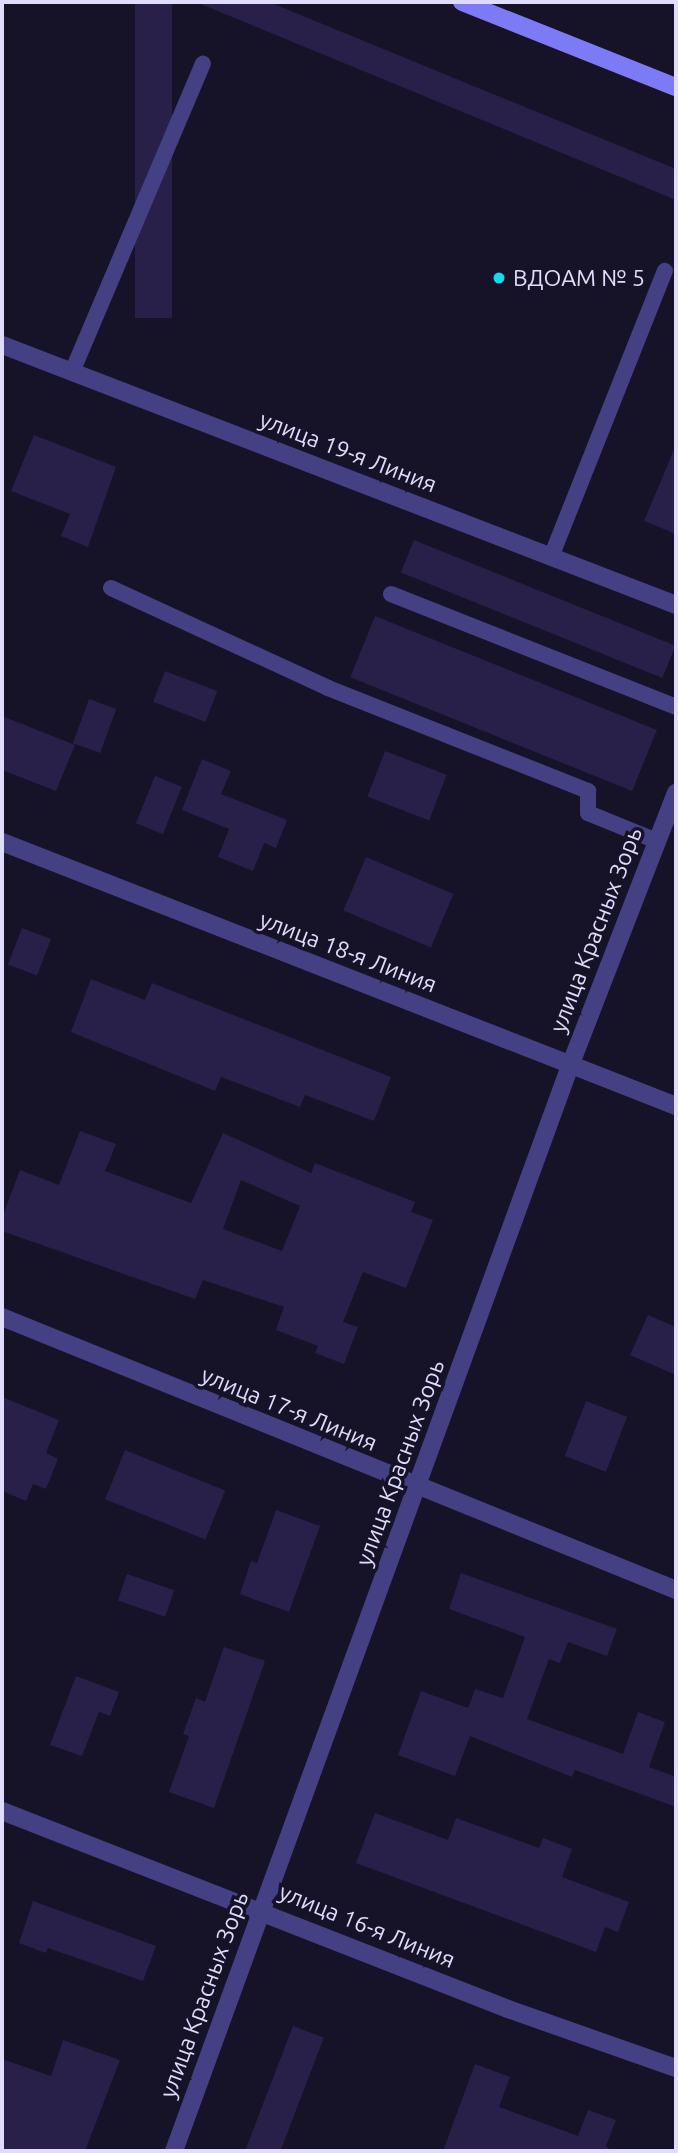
<!DOCTYPE html>
<html>
<head>
<meta charset="utf-8">
<style>
  body { margin:0 }
  #map { position:relative; width:678px; height:2153px; overflow:hidden; background:#161228; font-family:Ubuntu,sans-serif }
  div>[style] { position:absolute }
  [style*='--x'] { left:calc(var(--x)*1px); top:calc(var(--y)*1px); width:calc(var(--w)*1px); rotate:calc(var(--a)*1deg) }
  .building>* { inset:0; background:#282048; transform-origin:0 0 }
  .service>* { height:16px; margin:-8px; padding:0 8px; transform-origin:8px; border-radius:8px; background:#434183 }
  .minor>* { height:18px; margin:-9px; padding:0 9px; transform-origin:9px; border-radius:9px; background:#434183 }
  .tertiary>* { height:18px; margin:-9px; padding:0 9px; transform-origin:9px; border-radius:9px; background:#434183 }
  .secondary>* { height:18px; margin:-9px; padding:0 9px; transform-origin:9px; border-radius:9px; background:#7d7af5 }
  .dots>* { width:19px; height:19px; translate:-50% -50%; box-sizing:border-box; border:4px solid #161228; border-radius:50% }
  span { translate:-50% -50%; white-space:nowrap; text-align:center; line-height:1.15; -webkit-text-stroke:7px #161228; paint-order:stroke }
  .poi-label { font-size:23px; color:#e0dcfc }
  .left { translate:0 -50%; text-align:left }
  .street-label { font-size:23px; color:#e0dcfc }
  .frame { position:absolute; inset:0; border:4px solid #e0dcfc; pointer-events:none }
</style>
</head>
<body>
<div id="map">
  <div class="building">
    <i style="left:135px;top:2px;width:37px;height:316px"></i>
    <i style="clip-path:polygon(196px 2px,269px 2px,676px 169px,676px 200px)"></i>
    <i style="clip-path:polygon(34px 435px,116px 467px,88px 547px,61px 536px,70px 514px,11px 491px)"></i>
    <i style="clip-path:polygon(676px 445px,676px 534px,644px 521px)"></i>
    <i style="left:414px;top:540px;width:282px;height:35px;rotate:22deg"></i>
    <i style="left:375px;top:616px;width:304px;height:66px;rotate:22deg"></i>
    <i style="left:165px;top:671px;width:56px;height:33px;rotate:21deg"></i>
    <i style="left:89px;top:699px;width:29px;height:47px;rotate:20deg"></i>
    <i style="clip-path:polygon(2px 716px,75px 745px,56px 791px,2px 770px)"></i>
    <i style="left:385px;top:751px;width:66px;height:49px;rotate:21deg"></i>
    <i style="clip-path:polygon(202px 759px,231px 771px,221px 794px,287px 820px,276px 848px,264px 843px,253px 871px,218px 857px,229px 829px,182px 810px)"></i>
    <i style="left:155px;top:776px;width:29px;height:51px;rotate:22deg"></i>
    <i style="left:366px;top:857px;width:95px;height:58px;rotate:23deg"></i>
    <i style="left:22px;top:928px;width:31px;height:39px;rotate:21deg"></i>
    <i style="clip-path:polygon(91px 979px,145px 1000px,152px 983px,391px 1077px,374px 1121px,305px 1095px,300px 1107px,221px 1077px,215px 1091px,71px 1032px)"></i>
    <i style="clip-path:polygon(evenodd,80px 1131px,116px 1144px,105px 1171px,191px 1203px,223px 1133px,311px 1173px,315px 1163px,415px 1202px,411px 1212px,433px 1220px,406px 1288px,363px 1272px,343px 1322px,358px 1327px,344px 1364px,315px 1353px,318px 1346px,276px 1330px,284px 1307px,203px 1280px,195px 1299px,2px 1231px,2px 1218px,20px 1170px,59px 1185px,80px 1131px,241px 1180px,300px 1206px,282px 1251px,223px 1229px,241px 1180px)"></i>
    <i style="clip-path:polygon(648px 1315px,676px 1327px,676px 1375px,630px 1355px)"></i>
    <i style="clip-path:polygon(2px 1397px,59px 1420px,46px 1453px,58px 1459px,46px 1489px,33px 1484px,26px 1501px,2px 1491px)"></i>
    <i style="left:586px;top:1401px;width:44px;height:59px;rotate:21deg"></i>
    <i style="left:125px;top:1450px;width:108px;height:53px;rotate:22deg"></i>
    <i style="clip-path:polygon(276px 1510px,320px 1526px,289px 1612px,240px 1594px,251px 1561px,257px 1563px)"></i>
    <i style="clip-path:polygon(461px 1573px,617px 1629px,607px 1656px,568px 1642px,560px 1663px,549px 1659px,527px 1719px,623px 1754px,638px 1712px,665px 1722px,649px 1767px,676px 1777px,676px 1807px,575px 1770px,572px 1777px,470px 1736px,455px 1776px,398px 1755px,421px 1691px,468px 1708px,475px 1689px,503px 1698px,525px 1637px,449px 1609px)"></i>
    <i style="left:127px;top:1574px;width:50px;height:28px;rotate:19deg"></i>
    <i style="clip-path:polygon(224px 1647px,265px 1661px,214px 1808px,169px 1792px,189px 1736px,183px 1734px,196px 1698px,205px 1702px)"></i>
    <i style="clip-path:polygon(76px 1676px,119px 1692px,110px 1716px,99px 1712px,82px 1756px,50px 1745px)"></i>
    <i style="clip-path:polygon(375px 1813px,448px 1840px,456px 1818px,539px 1848px,543px 1838px,572px 1849px,562px 1877px,629px 1902px,618px 1932px,605px 1927px,596px 1952px,356px 1863px)"></i>
    <i style="clip-path:polygon(33px 1901px,156px 1946px,143px 1981px,48px 1948px,46px 1953px,19px 1943px)"></i>
    <i style="left:293px;top:2026px;width:33px;height:133px;rotate:21deg"></i>
    <i style="clip-path:polygon(63px 2040px,120px 2060px,85px 2151px,2px 2151px,2px 2059px,51px 2076px)"></i>
    <i style="clip-path:polygon(475px 2064px,510px 2077px,499px 2107px,578px 2136px,588px 2110px,616px 2120px,606px 2146px,611px 2151px,443px 2151px)"></i>
  </div>
  <div class="service">
    <i style="--x:72;--y:372;--w:335;--a:-67"></i>
    <i style="--x:551;--y:557;--w:308;--a:-68.3"></i>
    <i style="--x:111;--y:588;--w:239;--a:24.7"></i>
    <i style="--x:328;--y:688;--w:280;--a:21.6"></i>
    <i style="--x:588;--y:791;--w:22;--a:90"></i>
    <i style="--x:588;--y:813;--w:74;--a:22.1"></i>
    <i style="--x:391;--y:594;--w:307;--a:21.6"></i>
  </div>
  <div class="minor">
    <i style="--x:2;--y:345;--w:722;--a:21.09"></i>
    <i style="--x:2;--y:842;--w:724;--a:21.39"></i>
    <i style="--x:2;--y:1317;--w:727;--a:22.05"></i>
    <i style="--x:2;--y:1811;--w:543;--a:21.37"></i>
    <i style="--x:508;--y:2009;--w:178;--a:19.4"></i>
  </div>
  <div class="tertiary">
    <i style="--x:174;--y:2151;--w:1155;--a:-69.95"></i>
    <i style="--x:570;--y:1066;--w:293;--a:-68.8"></i>
  </div>
  <div class="secondary">
    <i style="--x:462;--y:2;--w:230;--a:21.7"></i>
  </div>
  <div class="dots">
    <i style="left:499px;top:278px;background:#17d9ee"></i>
  </div>
  <div class="poi-label">
    <span class="left" style="left:513px;top:278px">ВДОАМ № 5</span>
  </div>
  <div class="street-label">
    <span style="left:348px;top:452px;rotate:21deg">улица 19-я Линия</span>
    <span style="left:596px;top:930px;rotate:-69deg">улица Красных Зорь</span>
    <span style="left:348px;top:952px;rotate:21deg">улица 18-я Линия</span>
    <span style="left:289px;top:1409px;rotate:22deg">улица 17-я Линия</span>
    <span style="left:400px;top:1463px;rotate:-70deg">улица Красных Зорь</span>
    <span style="left:367px;top:1926px;rotate:22deg">улица 16-я Линия</span>
    <span style="left:204px;top:1995px;rotate:-70deg">улица Красных Зорь</span>
  </div>
  <div class="frame"></div>
</div>
</body>
</html>
